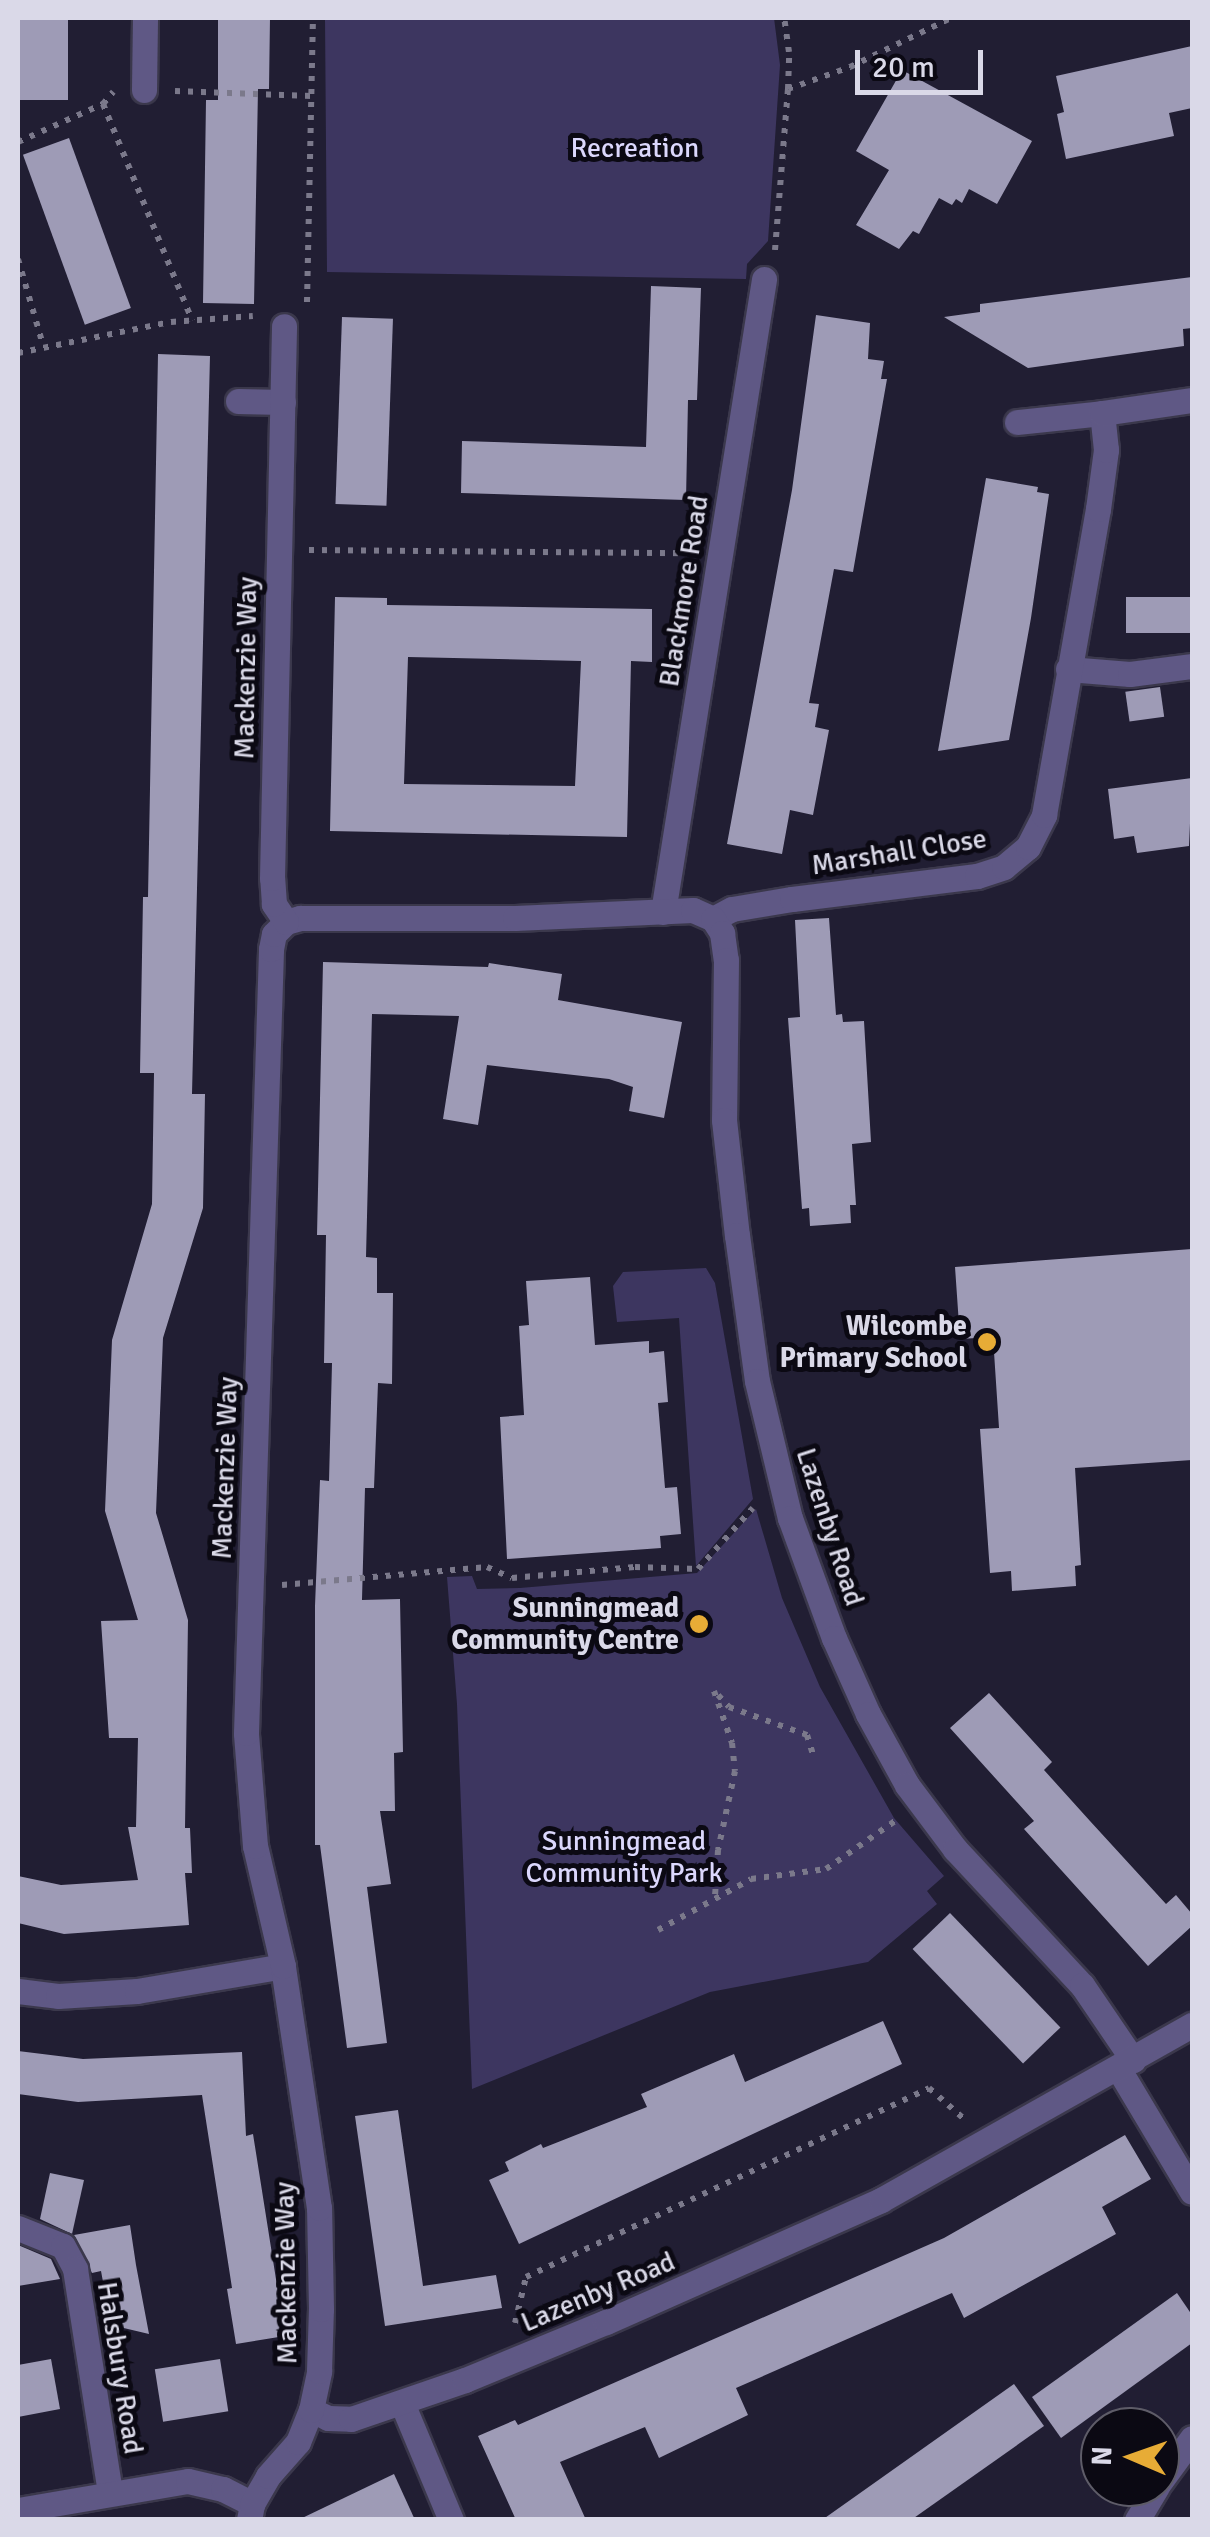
<!DOCTYPE html>
<html>
<head>
<meta charset="utf-8">
<style>
  body { margin:0 }
  #map { position:relative; width:1210px; height:2537px; overflow:hidden; background:#211e33; font-family:Signika,sans-serif }
  div>[style] { position:absolute }
  [style*='--x'] { left:calc(var(--x)*1px); top:calc(var(--y)*1px); width:calc(var(--w)*1px); rotate:calc(var(--a)*1deg) }
  .green>* { inset:0; background:#3d3660 }
  .building>* { inset:0; background:#9e9bb6; transform-origin:0 0 }
  .path>* { height:6px; margin-top:-3px; transform-origin:0; background:repeating-linear-gradient(90deg,#7b798b 0 5px,transparent 0 13px) }
  .roads { filter:drop-shadow(2px 0 #3b384c) drop-shadow(-2px 0 #3b384c) drop-shadow(0 2px #3b384c) drop-shadow(0 -2px #3b384c) }
  .minor>* { height:25px; margin:-12.5px; padding:0 12.5px; transform-origin:12.5px; border-radius:12.5px; background:#5f5885 }
  .dots>* { width:28px; height:28px; translate:-50% -50%; box-sizing:border-box; border:5px solid #0b0913; border-radius:50% }
  span { translate:-50% -50%; white-space:nowrap; text-align:center; line-height:1.15; -webkit-text-stroke:10px #0b0913; paint-order:stroke }
  .park-label { font-size:28px; color:#dbd7fc }
  .street-label { font-size:28px; color:#dad9e8 }
  .poi-label { font-size:28px; color:#dad9e8; font-weight:700 }
  .right { translate:-100% -50%; text-align:right }
  .frame { position:absolute; inset:0; border:20px solid #dad9e8; pointer-events:none }
  .north { position:absolute; left:1080px; top:2407px; width:100px; height:100px; box-sizing:border-box; background:#0b0913; border:2px solid #5e5c68; border-radius:50%; rotate:272deg; font-size:28px; font-weight:700; line-height:40px; text-align:center; color:#dad9e8 }
  .north::after { content:''; display:block; margin:auto; width:35px; height:45px; background:#e7ac36; clip-path:polygon(50% 0,100% 100%,50% 72%,0 100%) }
  .scale { position:absolute; left:855px; top:50px; width:128px; height:45px; box-sizing:border-box; border:5px solid #dad9e8; border-top:0; padding-left:12px; font-size:30px; line-height:35px; white-space:nowrap; color:#dad9e8; -webkit-text-stroke:8px #0b0913; paint-order:stroke }
</style>
</head>
<body>
<div id="map">
  <div class="green">
    <i style="clip-path:polygon(325px 18px,774px 18px,780px 65px,768px 241px,747px 264px,746px 279px,327px 272px)"></i>
    <i style="clip-path:polygon(706px 1268px,715px 1283px,753px 1499px,696px 1566px,679px 1318px,617px 1322px,613px 1286px,623px 1272px)"></i>
    <i style="clip-path:polygon(756px 1509px,782px 1598px,820px 1687px,894px 1818px,944px 1876px,927px 1891px,937px 1904px,868px 1962px,710px 1992px,472px 2089px,457px 1704px,447px 1577px,472px 1576px,477px 1589px,520px 1588px,697px 1573px)"></i>
  </div>
  <div class="building">
    <i style="left:18px;top:18px;width:50px;height:82px"></i>
    <i style="clip-path:polygon(218px 18px,270px 18px,269px 89px,258px 89px,254px 304px,203px 303px,206px 100px,218px 100px)"></i>
    <i style="clip-path:polygon(1192px 46px,1192px 108px,1169px 113px,1174px 136px,1066px 159px,1057px 114px,1064px 112px,1056px 76px)"></i>
    <i style="clip-path:polygon(902px 70px,1032px 141px,997px 204px,969px 189px,962px 203px,956px 199px,952px 205px,939px 198px,919px 234px,913px 231px,899px 249px,856px 225px,889px 170px,856px 151px)"></i>
    <i style="left:69px;top:138px;width:181px;height:49px;rotate:70deg"></i>
    <i style="clip-path:polygon(1192px 277px,1192px 328px,1183px 329px,1184px 346px,1028px 368px,944px 317px,980px 312px,980px 304px)"></i>
    <i style="clip-path:polygon(651px 286px,701px 288px,697px 400px,688px 400px,686px 500px,461px 493px,462px 441px,646px 447px)"></i>
    <i style="clip-path:polygon(816px 315px,870px 323px,868px 359px,884px 361px,881px 379px,887px 379px,853px 572px,834px 569px,809px 703px,819px 704px,815px 727px,829px 730px,813px 815px,790px 810px,782px 854px,727px 844px,792px 490px)"></i>
    <i style="left:342px;top:317px;width:51px;height:187px;rotate:2deg"></i>
    <i style="clip-path:polygon(158px 354px,210px 356px,192px 1094px,205px 1094px,203px 1208px,163px 1338px,156px 1513px,188px 1620px,185px 1828px,190px 1828px,192px 1873px,185px 1873px,189px 1925px,64px 1934px,18px 1923px,18px 1876px,61px 1885px,138px 1880px,128px 1827px,136px 1827px,138px 1738px,109px 1738px,101px 1621px,138px 1620px,105px 1511px,112px 1340px,152px 1204px,154px 1073px,140px 1073px,143px 897px,148px 897px)"></i>
    <i style="clip-path:polygon(986px 478px,1038px 487px,1037px 492px,1049px 494px,1031px 618px,1009px 740px,938px 751px)"></i>
    <i style="clip-path:polygon(evenodd,335px 597px,387px 598px,387px 605px,652px 609px,652px 662px,631px 661px,627px 837px,330px 831px,335px 597px,408px 657px,581px 661px,575px 786px,404px 784px,408px 657px)"></i>
    <i style="left:1192px;top:597px;width:36px;height:66px;rotate:90deg"></i>
    <i style="left:1160px;top:687px;width:30px;height:35px;rotate:82deg"></i>
    <i style="clip-path:polygon(1192px 778px,1189px 846px,1137px 853px,1134px 836px,1114px 839px,1108px 789px)"></i>
    <i style="clip-path:polygon(829px 918px,836px 1015px,842px 1014px,843px 1022px,864px 1021px,871px 1142px,852px 1144px,856px 1205px,850px 1205px,851px 1223px,810px 1226px,809px 1208px,802px 1209px,788px 1018px,800px 1017px,795px 920px)"></i>
    <i style="clip-path:polygon(323px 962px,488px 967px,489px 963px,562px 974px,558px 1000px,682px 1022px,664px 1118px,629px 1111px,633px 1087px,609px 1079px,487px 1065px,478px 1125px,443px 1119px,459px 1016px,372px 1014px,366px 1257px,377px 1258px,377px 1293px,393px 1293px,392px 1384px,378px 1383px,374px 1488px,365px 1488px,362px 1600px,400px 1599px,403px 1752px,394px 1753px,395px 1811px,380px 1811px,391px 1884px,367px 1887px,387px 2043px,347px 2048px,320px 1845px,315px 1845px,315px 1606px,320px 1480px,329px 1481px,332px 1363px,324px 1363px,326px 1235px,317px 1235px)"></i>
    <i style="clip-path:polygon(1192px 1249px,1192px 1460px,1075px 1468px,1081px 1565px,1075px 1566px,1076px 1586px,1012px 1591px,1011px 1571px,990px 1573px,980px 1429px,999px 1428px,993px 1337px,960px 1339px,955px 1267px)"></i>
    <i style="clip-path:polygon(590px 1277px,595px 1345px,649px 1341px,649px 1353px,664px 1351px,668px 1402px,658px 1403px,665px 1488px,677px 1487px,681px 1534px,660px 1536px,661px 1548px,507px 1559px,500px 1417px,524px 1415px,519px 1326px,529px 1325px,526px 1281px)"></i>
    <i style="clip-path:polygon(989px 1693px,1052px 1762px,1044px 1770px,1090px 1821px,1166px 1904px,1176px 1895px,1192px 1914px,1192px 1926px,1148px 1966px,1024px 1829px,1034px 1821px,950px 1728px)"></i>
    <i style="left:950px;top:1913px;width:159px;height:52px;rotate:46deg"></i>
    <i style="clip-path:polygon(883px 2021px,902px 2064px,519px 2244px,489px 2180px,509px 2171px,505px 2162px,541px 2144px,543px 2148px,647px 2107px,641px 2094px,734px 2054px,745px 2082px)"></i>
    <i style="clip-path:polygon(18px 2051px,83px 2059px,242px 2052px,246px 2136px,253px 2134px,285px 2336px,236px 2344px,227px 2289px,232px 2288px,202px 2095px,78px 2102px,18px 2094px)"></i>
    <i style="clip-path:polygon(398px 2110px,423px 2286px,496px 2275px,502px 2308px,385px 2326px,355px 2116px)"></i>
    <i style="clip-path:polygon(1125px 2135px,1151px 2179px,1102px 2207px,1116px 2234px,964px 2318px,952px 2293px,736px 2388px,748px 2415px,659px 2458px,645px 2427px,560px 2462px,586px 2520px,516px 2520px,478px 2436px,515px 2420px,518px 2425px,944px 2238px)"></i>
    <i style="clip-path:polygon(50px 2173px,84px 2180px,72px 2234px,40px 2219px)"></i>
    <i style="clip-path:polygon(130px 2225px,136px 2265px,149px 2334px,111px 2325px,101px 2271px,92px 2273px,74px 2235px)"></i>
    <i style="clip-path:polygon(18px 2245px,51px 2259px,60px 2279px,18px 2286px)"></i>
    <i style="clip-path:polygon(1177px 2293px,1192px 2315px,1192px 2343px,1061px 2438px,1032px 2397px)"></i>
    <i style="clip-path:polygon(51px 2359px,60px 2409px,18px 2417px,18px 2365px)"></i>
    <i style="left:220px;top:2359px;width:53px;height:66px;rotate:81deg"></i>
    <i style="clip-path:polygon(1014px 2384px,1044px 2426px,911px 2520px,822px 2520px)"></i>
    <i style="clip-path:polygon(394px 2474px,415px 2520px,298px 2520px)"></i>
  </div>
  <div class="path">
    <i style="--x:788;--y:89;--w:66;--a:-19.5"></i>
    <i style="--x:850;--y:67;--w:112;--a:-25.9"></i>
    <i style="--x:175;--y:91;--w:137;--a:2.1"></i>
    <i style="--x:103;--y:104;--w:234;--a:67.6"></i>
    <i style="--x:18;--y:142;--w:93;--a:-24.1"></i>
    <i style="--x:103;--y:104;--w:16;--a:-50"></i>
    <i style="--x:775;--y:250;--w:162;--a:-85.4"></i>
    <i style="--x:788;--y:89;--w:37;--a:-88"></i>
    <i style="--x:789;--y:52;--w:34;--a:-98"></i>
    <i style="--x:18;--y:259;--w:90;--a:73.8"></i>
    <i style="--x:307;--y:302;--w:284;--a:-88.8"></i>
    <i style="--x:18;--y:353;--w:156;--a:-11.5"></i>
    <i style="--x:171;--y:322;--w:82;--a:-4.2"></i>
    <i style="--x:309;--y:550;--w:378;--a:0.5"></i>
    <i style="--x:282;--y:1585;--w:206;--a:-5"></i>
    <i style="--x:487;--y:1567;--w:27;--a:24"></i>
    <i style="--x:512;--y:1578;--w:123;--a:-5.1"></i>
    <i style="--x:635;--y:1567;--w:63;--a:1.8"></i>
    <i style="--x:698;--y:1569;--w:82;--a:-48"></i>
    <i style="--x:714;--y:1691;--w:55;--a:70.9"></i>
    <i style="--x:732;--y:1743;--w:28;--a:84"></i>
    <i style="--x:735;--y:1771;--w:81;--a:102.1"></i>
    <i style="--x:718;--y:1850;--w:47;--a:93.7"></i>
    <i style="--x:718;--y:1695;--w:16;--a:47"></i>
    <i style="--x:729;--y:1707;--w:83;--a:19.7"></i>
    <i style="--x:807;--y:1735;--w:24;--a:73"></i>
    <i style="--x:658;--y:1930;--w:106;--a:-28.7"></i>
    <i style="--x:751;--y:1879;--w:76;--a:-7.6"></i>
    <i style="--x:826;--y:1869;--w:84;--a:-34.8"></i>
    <i style="--x:515;--y:2323;--w:47;--a:-76.6"></i>
    <i style="--x:526;--y:2277;--w:445;--a:-25.1"></i>
    <i style="--x:929;--y:2088;--w:45;--a:41.4"></i>
  </div>
  <div class="roads">
    <div class="minor">
      <i style="--x:144;--y:90;--w:72;--a:-89.2"></i>
      <i style="--x:238;--y:401;--w:45;--a:1.3"></i>
      <i style="--x:1017;--y:422;--w:85;--a:-6"></i>
      <i style="--x:1068;--y:669;--w:62;--a:4.6"></i>
      <i style="--x:1130;--y:674;--w:63;--a:-7.4"></i>
      <i style="--x:663;--y:912;--w:641;--a:-80.93"></i>
      <i style="--x:713;--y:919;--w:21;--a:-28"></i>
      <i style="--x:732;--y:909;--w:61;--a:-9.5"></i>
      <i style="--x:792;--y:899;--w:186;--a:-7.1"></i>
      <i style="--x:977;--y:876;--w:28;--a:-18"></i>
      <i style="--x:1004;--y:867;--w:31;--a:-40"></i>
      <i style="--x:1028;--y:847;--w:36;--a:-63"></i>
      <i style="--x:1044;--y:815;--w:311;--a:-80"></i>
      <i style="--x:1098;--y:509;--w:60;--a:-82.3"></i>
      <i style="--x:1106;--y:450;--w:37;--a:-96"></i>
      <i style="--x:1102;--y:413;--w:91;--a:-8.2"></i>
      <i style="--x:286;--y:922;--w:15;--a:-16"></i>
      <i style="--x:300;--y:918;--w:215;--a:0"></i>
      <i style="--x:515;--y:918;--w:178;--a:-2.6"></i>
      <i style="--x:693;--y:910;--w:22;--a:24"></i>
      <i style="--x:713;--y:919;--w:17;--a:57"></i>
      <i style="--x:722;--y:933;--w:27;--a:82"></i>
      <i style="--x:726;--y:960;--w:160;--a:90.7"></i>
      <i style="--x:724;--y:1120;--w:116;--a:83.6"></i>
      <i style="--x:737;--y:1235;--w:147;--a:82.2"></i>
      <i style="--x:757;--y:1381;--w:141;--a:76.5"></i>
      <i style="--x:790;--y:1518;--w:128;--a:69.9"></i>
      <i style="--x:834;--y:1638;--w:83;--a:65.9"></i>
      <i style="--x:868;--y:1714;--w:81;--a:61.2"></i>
      <i style="--x:907;--y:1785;--w:80;--a:53.1"></i>
      <i style="--x:955;--y:1849;--w:186;--a:47"></i>
      <i style="--x:1082;--y:1985;--w:91;--a:55.8"></i>
      <i style="--x:18;--y:1991;--w:40;--a:7.1"></i>
      <i style="--x:58;--y:1996;--w:79;--a:-3.6"></i>
      <i style="--x:137;--y:1991;--w:148;--a:-9.7"></i>
      <i style="--x:1118;--y:2068;--w:144;--a:59.2"></i>
      <i style="--x:18;--y:2228;--w:48;--a:21.8"></i>
      <i style="--x:63;--y:2246;--w:26;--a:62"></i>
      <i style="--x:75;--y:2269;--w:226;--a:81.1"></i>
      <i style="--x:402;--y:2403;--w:127;--a:67.3"></i>
      <i style="--x:311;--y:2410;--w:19;--a:25"></i>
      <i style="--x:328;--y:2418;--w:23;--a:2"></i>
      <i style="--x:351;--y:2419;--w:120;--a:-18.9"></i>
      <i style="--x:465;--y:2380;--w:152;--a:-22.4"></i>
      <i style="--x:606;--y:2322;--w:301;--a:-23.9"></i>
      <i style="--x:881;--y:2200;--w:357;--a:-29.4"></i>
      <i style="--x:1160;--y:2482;--w:54;--a:-54"></i>
      <i style="--x:18;--y:2510;--w:172;--a:-9.7"></i>
      <i style="--x:188;--y:2481;--w:36;--a:13"></i>
      <i style="--x:223;--y:2489;--w:33;--a:27"></i>
      <i style="--x:249;--y:2520;--w:16;--a:-79"></i>
      <i style="--x:252;--y:2504;--w:32;--a:-60"></i>
      <i style="--x:268;--y:2476;--w:45;--a:-48.6"></i>
      <i style="--x:298;--y:2442;--w:35;--a:-68"></i>
      <i style="--x:311;--y:2410;--w:40;--a:-78"></i>
      <i style="--x:319;--y:2371;--w:62;--a:-88.2"></i>
      <i style="--x:321;--y:2309;--w:101;--a:-91.1"></i>
      <i style="--x:319;--y:2208;--w:245;--a:-98.5"></i>
      <i style="--x:283;--y:1966;--w:123;--a:-103.1"></i>
      <i style="--x:255;--y:1846;--w:113;--a:-94.6"></i>
      <i style="--x:246;--y:1733;--w:784;--a:-88.17"></i>
      <i style="--x:271;--y:949;--w:15;--a:-79"></i>
      <i style="--x:274;--y:934;--w:17;--a:-45"></i>
      <i style="--x:286;--y:922;--w:22;--a:-124"></i>
      <i style="--x:274;--y:904;--w:26;--a:-94"></i>
      <i style="--x:272;--y:878;--w:552;--a:-88.75"></i>
      <i style="--x:1137;--y:2520;--w:39;--a:-59"></i>
    </div>
  </div>
  <div class="dots">
    <i style="left:987px;top:1342px;background:#e7ac36"></i>
    <i style="left:699px;top:1624px;background:#e7ac36"></i>
  </div>
  <div class="park-label">
    <span style="left:635px;top:148px">Recreation</span>
    <span style="left:624px;top:1857px">Sunningmead<br>Community Park</span>
  </div>
  <div class="street-label">
    <span style="left:684px;top:591px;rotate:-81deg">Blackmore Road</span>
    <span style="left:246px;top:668px;rotate:-89deg">Mackenzie Way</span>
    <span style="left:899px;top:852px;rotate:-9deg">Marshall Close</span>
    <span style="left:225px;top:1468px;rotate:-88deg">Mackenzie Way</span>
    <span style="left:830px;top:1527px;rotate:72deg">Lazenby Road</span>
    <span style="left:286px;top:2273px;rotate:-91deg">Mackenzie Way</span>
    <span style="left:598px;top:2292px;rotate:-23deg">Lazenby Road</span>
    <span style="left:120px;top:2368px;rotate:81deg">Halsbury Road</span>
  </div>
  <div class="poi-label">
    <span class="right" style="left:967px;top:1342px">Wilcombe<br>Primary School</span>
    <span class="right" style="left:679px;top:1624px">Sunningmead<br>Community Centre</span>
  </div>
  <div class="frame"></div>
  <div class="north">N</div>
  <div class="scale">20 m</div>
</div>
</body>
</html>
